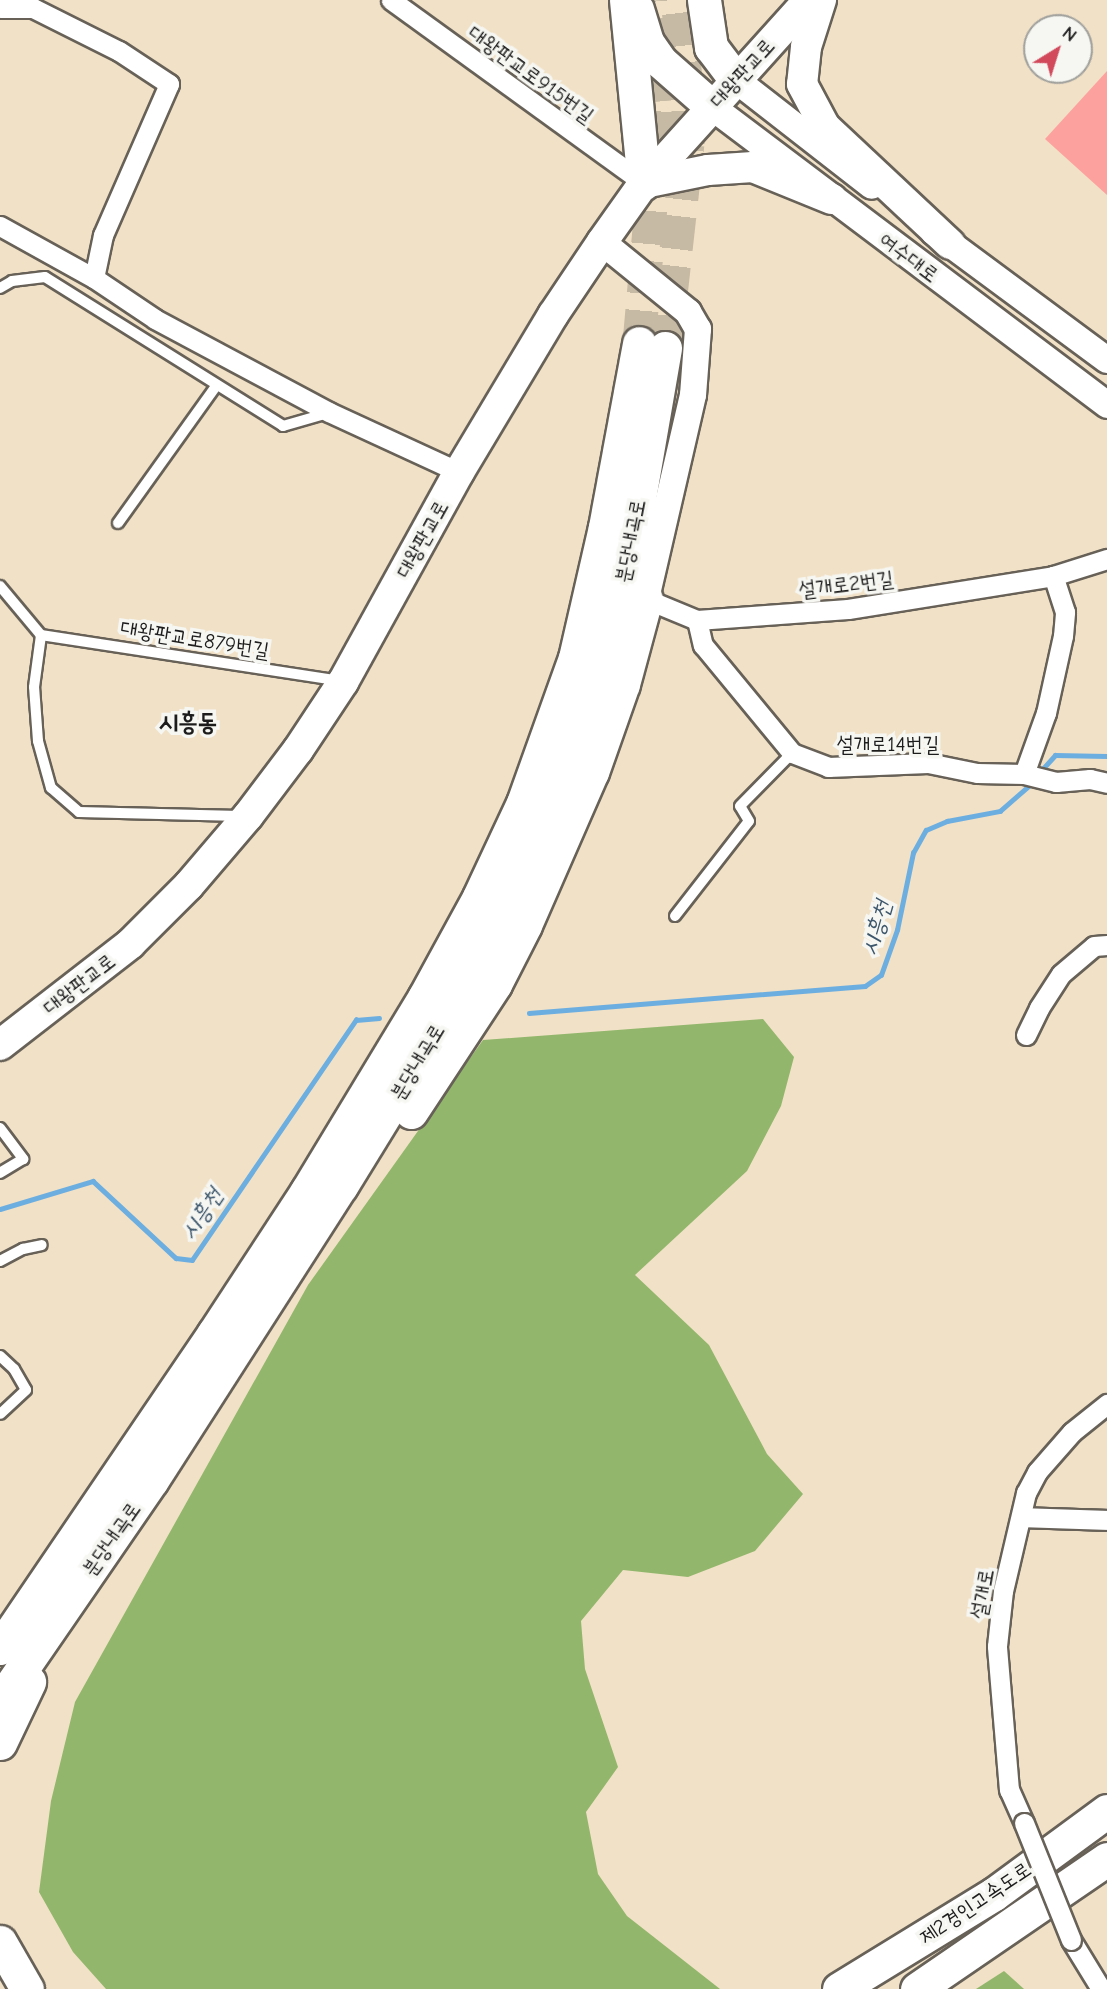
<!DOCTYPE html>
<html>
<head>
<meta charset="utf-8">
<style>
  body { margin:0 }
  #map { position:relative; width:1107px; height:1989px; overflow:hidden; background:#f1e1c6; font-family:"Comic Neue","Poor Story",sans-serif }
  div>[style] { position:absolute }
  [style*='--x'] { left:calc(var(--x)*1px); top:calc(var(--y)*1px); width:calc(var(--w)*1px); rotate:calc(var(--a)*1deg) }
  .forest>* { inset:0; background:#92b76c }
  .stream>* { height:4.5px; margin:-2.25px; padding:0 2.25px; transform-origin:2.25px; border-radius:2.25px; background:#6daee1 }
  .building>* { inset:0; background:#fda19f }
  .highway-tunnel>* { height:33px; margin-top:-16.5px; transform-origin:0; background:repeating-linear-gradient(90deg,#c6baa4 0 33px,transparent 0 50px) }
  .roads { filter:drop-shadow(2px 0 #676158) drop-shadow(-2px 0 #676158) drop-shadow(0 2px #676158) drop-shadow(0 -2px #676158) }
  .lane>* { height:10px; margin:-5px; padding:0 5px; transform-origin:5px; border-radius:5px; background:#fff }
  .street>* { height:19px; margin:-9.5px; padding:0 9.5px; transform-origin:9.5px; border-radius:9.5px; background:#fff }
  .secondary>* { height:26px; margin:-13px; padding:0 13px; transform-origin:13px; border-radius:13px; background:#fff }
  .primary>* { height:30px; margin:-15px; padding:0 15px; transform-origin:15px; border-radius:15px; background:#fff }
  .highway>* { height:33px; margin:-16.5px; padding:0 16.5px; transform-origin:16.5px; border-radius:16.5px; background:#fff }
  .bridges { filter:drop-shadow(2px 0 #676158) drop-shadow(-2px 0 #676158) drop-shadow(0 2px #676158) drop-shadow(0 -2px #676158) }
  .street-bridge>* { height:19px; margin:-9.5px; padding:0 9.5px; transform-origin:9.5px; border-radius:9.5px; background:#fff }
  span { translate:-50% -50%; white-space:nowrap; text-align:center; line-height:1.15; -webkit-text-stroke:7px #f6f6f2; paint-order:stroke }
  .street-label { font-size:21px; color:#1c1c1c }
  .water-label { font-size:23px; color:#3c566b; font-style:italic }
  .quarter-label { font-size:24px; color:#1c1c1c; font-weight:700 }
  .north { position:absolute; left:1023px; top:14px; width:70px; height:70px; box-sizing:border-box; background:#f6f6f2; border:2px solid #9f9f9c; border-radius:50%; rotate:38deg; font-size:19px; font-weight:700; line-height:28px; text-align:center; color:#1c1c1c }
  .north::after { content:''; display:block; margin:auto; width:24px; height:32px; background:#d1495b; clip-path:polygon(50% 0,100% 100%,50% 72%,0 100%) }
</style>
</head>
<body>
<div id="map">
  <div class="forest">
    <i style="clip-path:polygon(763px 1019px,794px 1057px,781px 1106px,747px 1171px,635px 1275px,709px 1345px,767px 1454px,803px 1494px,755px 1551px,688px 1577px,623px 1570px,581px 1621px,585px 1669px,618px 1767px,586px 1812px,598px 1874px,627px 1916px,720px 1989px,106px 1989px,73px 1952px,39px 1892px,51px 1801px,75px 1702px,308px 1285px,483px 1040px)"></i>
    <i style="clip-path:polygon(1004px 1971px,1024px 1989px,976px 1989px)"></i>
  </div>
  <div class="stream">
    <i style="--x:1039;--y:773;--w:24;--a:-48"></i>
    <i style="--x:1055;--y:755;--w:52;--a:1.1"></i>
    <i style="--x:529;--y:1013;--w:337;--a:-4.6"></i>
    <i style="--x:865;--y:986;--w:19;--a:-35"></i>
    <i style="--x:881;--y:975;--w:48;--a:-70.4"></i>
    <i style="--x:897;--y:930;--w:79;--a:-78.3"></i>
    <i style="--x:913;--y:853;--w:26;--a:-61"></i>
    <i style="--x:926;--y:830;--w:23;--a:-23"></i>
    <i style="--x:947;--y:821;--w:54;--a:-10.7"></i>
    <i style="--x:1000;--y:811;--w:43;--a:-41.2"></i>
    <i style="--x:0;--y:1209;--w:97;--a:-16.8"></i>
    <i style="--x:93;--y:1181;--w:113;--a:42.9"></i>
    <i style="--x:176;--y:1258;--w:16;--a:7"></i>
    <i style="--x:192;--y:1260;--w:291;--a:-55.7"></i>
    <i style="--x:356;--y:1020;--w:23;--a:-5"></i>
  </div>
  <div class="building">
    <i style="clip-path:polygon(1107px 71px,1107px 195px,1045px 139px)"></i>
  </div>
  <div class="highway-tunnel">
    <i style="--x:639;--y:343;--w:243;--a:-85"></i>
    <i style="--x:660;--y:101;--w:101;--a:-95.1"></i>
    <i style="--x:665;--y:348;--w:205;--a:-83.6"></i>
    <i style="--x:688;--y:144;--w:49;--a:-90"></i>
    <i style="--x:688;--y:95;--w:96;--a:-96.6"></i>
  </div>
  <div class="roads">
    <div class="lane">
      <i style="--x:0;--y:288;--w:14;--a:-30"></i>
      <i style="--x:12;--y:281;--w:33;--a:-7"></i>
      <i style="--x:45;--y:277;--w:281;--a:32"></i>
      <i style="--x:283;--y:426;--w:47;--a:-16.1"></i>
      <i style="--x:118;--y:523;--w:168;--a:-54.4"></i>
      <i style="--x:0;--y:586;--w:64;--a:50.1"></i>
      <i style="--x:240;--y:816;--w:161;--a:-178.6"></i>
      <i style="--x:79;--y:812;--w:37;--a:-139"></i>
      <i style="--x:51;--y:788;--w:49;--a:-105.5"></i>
      <i style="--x:38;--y:741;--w:54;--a:-94.2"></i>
      <i style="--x:34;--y:687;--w:52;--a:-82.3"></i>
      <i style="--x:41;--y:635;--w:303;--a:8.7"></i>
      <i style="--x:675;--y:916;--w:120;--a:-52.1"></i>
      <i style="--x:749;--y:821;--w:17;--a:-121"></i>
      <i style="--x:740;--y:806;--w:74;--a:-45.5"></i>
      <i style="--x:0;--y:1128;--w:39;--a:53"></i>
      <i style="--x:23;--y:1159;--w:27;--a:149"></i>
      <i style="--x:0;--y:1261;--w:26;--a:-28"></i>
      <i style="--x:23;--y:1249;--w:19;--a:-12"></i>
      <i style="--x:0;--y:1356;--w:19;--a:43"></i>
      <i style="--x:14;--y:1369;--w:24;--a:60"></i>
      <i style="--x:26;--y:1390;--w:35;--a:137"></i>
    </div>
    <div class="street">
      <i style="--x:391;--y:0;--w:312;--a:35.9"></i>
      <i style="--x:0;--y:8;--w:33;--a:0"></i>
      <i style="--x:33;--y:8;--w:96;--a:26.6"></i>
      <i style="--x:119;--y:51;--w:60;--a:33.4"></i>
      <i style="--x:169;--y:84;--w:165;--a:113.6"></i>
      <i style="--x:103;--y:235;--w:44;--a:101.8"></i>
      <i style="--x:0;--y:226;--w:107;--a:29"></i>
      <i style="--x:94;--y:278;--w:73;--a:33.9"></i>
      <i style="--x:155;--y:319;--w:197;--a:28.1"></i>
      <i style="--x:329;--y:412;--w:143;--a:24.8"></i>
      <i style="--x:646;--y:599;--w:55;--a:22.4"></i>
      <i style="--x:697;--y:620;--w:151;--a:-4.2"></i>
      <i style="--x:848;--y:609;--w:208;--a:-9.1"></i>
      <i style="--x:1053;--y:576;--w:57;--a:-17.5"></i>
      <i style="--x:697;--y:620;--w:26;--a:77"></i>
      <i style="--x:703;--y:645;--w:140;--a:50.5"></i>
      <i style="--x:792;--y:753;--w:39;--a:21"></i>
      <i style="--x:828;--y:767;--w:100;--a:-2.3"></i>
      <i style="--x:928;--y:763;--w:50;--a:11.5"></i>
      <i style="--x:977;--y:773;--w:47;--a:1.2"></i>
      <i style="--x:1024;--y:774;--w:33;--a:14"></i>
      <i style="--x:1056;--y:782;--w:34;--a:-5"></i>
      <i style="--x:1090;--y:779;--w:17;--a:13"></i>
      <i style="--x:1024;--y:774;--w:65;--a:-70.2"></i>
      <i style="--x:1046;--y:713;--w:79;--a:-77.6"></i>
      <i style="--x:1063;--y:636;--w:24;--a:-85"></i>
      <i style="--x:1065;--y:612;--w:38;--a:-108"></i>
      <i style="--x:1026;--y:1035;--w:30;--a:-64"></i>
      <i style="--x:1039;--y:1008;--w:40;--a:-57.1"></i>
      <i style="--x:1061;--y:974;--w:43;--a:-40.3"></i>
      <i style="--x:1094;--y:946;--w:13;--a:-4"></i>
      <i style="--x:1021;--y:1517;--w:86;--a:2"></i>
      <i style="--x:1024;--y:1823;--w:36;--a:-114"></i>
      <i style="--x:1009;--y:1790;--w:144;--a:-94.8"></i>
      <i style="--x:997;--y:1646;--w:55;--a:-83.8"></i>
      <i style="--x:1003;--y:1591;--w:101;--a:-76.8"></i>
      <i style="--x:1026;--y:1493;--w:24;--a:-62"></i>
      <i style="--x:1037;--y:1472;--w:53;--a:-48.8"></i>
      <i style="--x:1072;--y:1432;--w:45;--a:-38.7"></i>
      <i style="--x:1071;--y:1940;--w:57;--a:58.5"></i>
    </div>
    <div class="secondary">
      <i style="--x:736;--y:80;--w:172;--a:37.9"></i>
      <i style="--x:712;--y:107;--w:495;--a:37"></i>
      <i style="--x:934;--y:232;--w:215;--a:36.5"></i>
      <i style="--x:602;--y:242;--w:111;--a:39.1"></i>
      <i style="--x:688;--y:312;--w:20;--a:60"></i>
      <i style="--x:698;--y:329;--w:66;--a:94.3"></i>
      <i style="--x:693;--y:395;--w:209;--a:103"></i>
    </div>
    <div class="primary">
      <i style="--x:821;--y:0;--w:49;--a:107.7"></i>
      <i style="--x:806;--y:47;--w:37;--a:96"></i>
      <i style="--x:802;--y:84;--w:49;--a:61.9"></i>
      <i style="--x:825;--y:127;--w:171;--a:43.1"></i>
      <i style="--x:644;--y:183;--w:65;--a:-11.5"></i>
      <i style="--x:708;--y:170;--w:45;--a:-3.8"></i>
      <i style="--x:753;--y:167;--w:85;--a:22.1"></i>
      <i style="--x:0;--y:1045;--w:165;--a:-37.8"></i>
      <i style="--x:130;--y:944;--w:83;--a:-45"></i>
      <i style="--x:189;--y:885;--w:91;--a:-49.5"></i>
      <i style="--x:248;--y:816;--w:83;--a:-52.9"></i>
      <i style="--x:298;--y:750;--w:82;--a:-56.5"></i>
      <i style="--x:343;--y:682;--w:240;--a:-61.1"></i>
      <i style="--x:459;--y:472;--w:183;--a:-59.1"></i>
      <i style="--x:553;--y:315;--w:88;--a:-56.1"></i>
      <i style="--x:602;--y:242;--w:72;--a:-54.6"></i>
      <i style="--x:644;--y:183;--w:246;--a:-48"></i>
    </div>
    <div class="highway">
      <i style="--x:626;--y:0;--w:184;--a:84.4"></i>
      <i style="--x:704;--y:0;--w:48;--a:81.5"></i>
      <i style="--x:711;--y:47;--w:41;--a:52.9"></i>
      <i style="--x:637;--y:9;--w:34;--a:73"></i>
      <i style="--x:647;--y:42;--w:24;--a:55"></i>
      <i style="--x:661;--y:62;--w:68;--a:41.4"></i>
      <i style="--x:411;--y:1112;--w:153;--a:-56.7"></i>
      <i style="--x:495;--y:984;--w:66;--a:-63"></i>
      <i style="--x:525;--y:925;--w:167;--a:-66.4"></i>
      <i style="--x:592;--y:772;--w:93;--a:-70.6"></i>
      <i style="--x:623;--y:684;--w:88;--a:-74.9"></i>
      <i style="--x:0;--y:1648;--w:381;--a:-55.8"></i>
      <i style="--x:214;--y:1333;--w:170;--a:-56.8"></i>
      <i style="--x:307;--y:1191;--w:226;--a:-58.8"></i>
      <i style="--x:424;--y:998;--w:115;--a:-61.4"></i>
      <i style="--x:479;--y:897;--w:104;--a:-64.9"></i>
      <i style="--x:523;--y:803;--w:154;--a:-70.3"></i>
      <i style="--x:575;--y:658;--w:134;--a:-77.1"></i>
      <i style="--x:605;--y:527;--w:187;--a:-79.5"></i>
      <i style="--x:0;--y:1701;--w:268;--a:-55.5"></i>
      <i style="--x:152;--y:1480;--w:350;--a:-57.3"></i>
      <i style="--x:341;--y:1186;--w:189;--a:-58.4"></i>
      <i style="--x:440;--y:1025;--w:149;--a:-60.7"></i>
      <i style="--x:513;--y:895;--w:107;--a:-65.8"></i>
      <i style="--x:557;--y:797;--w:132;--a:-70.5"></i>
      <i style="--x:601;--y:673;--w:131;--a:-76.8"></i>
      <i style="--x:631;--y:545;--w:200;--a:-80.2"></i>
      <i style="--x:0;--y:1743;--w:68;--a:-64.6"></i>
      <i style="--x:0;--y:1942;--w:54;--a:60.1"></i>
      <i style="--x:839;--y:1989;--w:182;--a:-31.5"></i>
      <i style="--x:994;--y:1894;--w:140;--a:-36.3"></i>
      <i style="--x:917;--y:1989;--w:230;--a:-34.4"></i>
    </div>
  </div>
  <div class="bridges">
    <div class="street-bridge">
      <i style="--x:1024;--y:1823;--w:126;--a:68.1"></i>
    </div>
  </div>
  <div class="street-label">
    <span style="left:742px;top:73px;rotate:-48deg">대왕판교로</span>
    <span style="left:531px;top:74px;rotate:36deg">대왕판교로915번길</span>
    <span style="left:909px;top:257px;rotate:37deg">여수대로</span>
    <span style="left:422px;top:539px;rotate:-61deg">대왕판교로</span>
    <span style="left:630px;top:541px;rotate:-79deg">분당내곡로</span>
    <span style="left:846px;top:584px;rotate:-7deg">설개로2번길</span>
    <span style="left:195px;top:639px;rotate:9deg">대왕판교로879번길</span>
    <span style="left:888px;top:744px">설개로14번길</span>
    <span style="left:79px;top:984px;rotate:-38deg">대왕판교로</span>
    <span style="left:417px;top:1062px;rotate:-59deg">분당내곡로</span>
    <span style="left:111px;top:1539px;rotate:-55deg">분당내곡로</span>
    <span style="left:982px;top:1594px;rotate:-80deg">설개로</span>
    <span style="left:975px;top:1903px;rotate:-34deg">제2경인고속도로</span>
  </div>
  <div class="water-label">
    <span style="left:877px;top:928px;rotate:-74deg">시흥천</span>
    <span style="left:202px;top:1214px;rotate:-56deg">시흥천</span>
  </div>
  <div class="quarter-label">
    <span style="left:188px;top:723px">시흥동</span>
  </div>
  <div class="north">N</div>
</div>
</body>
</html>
